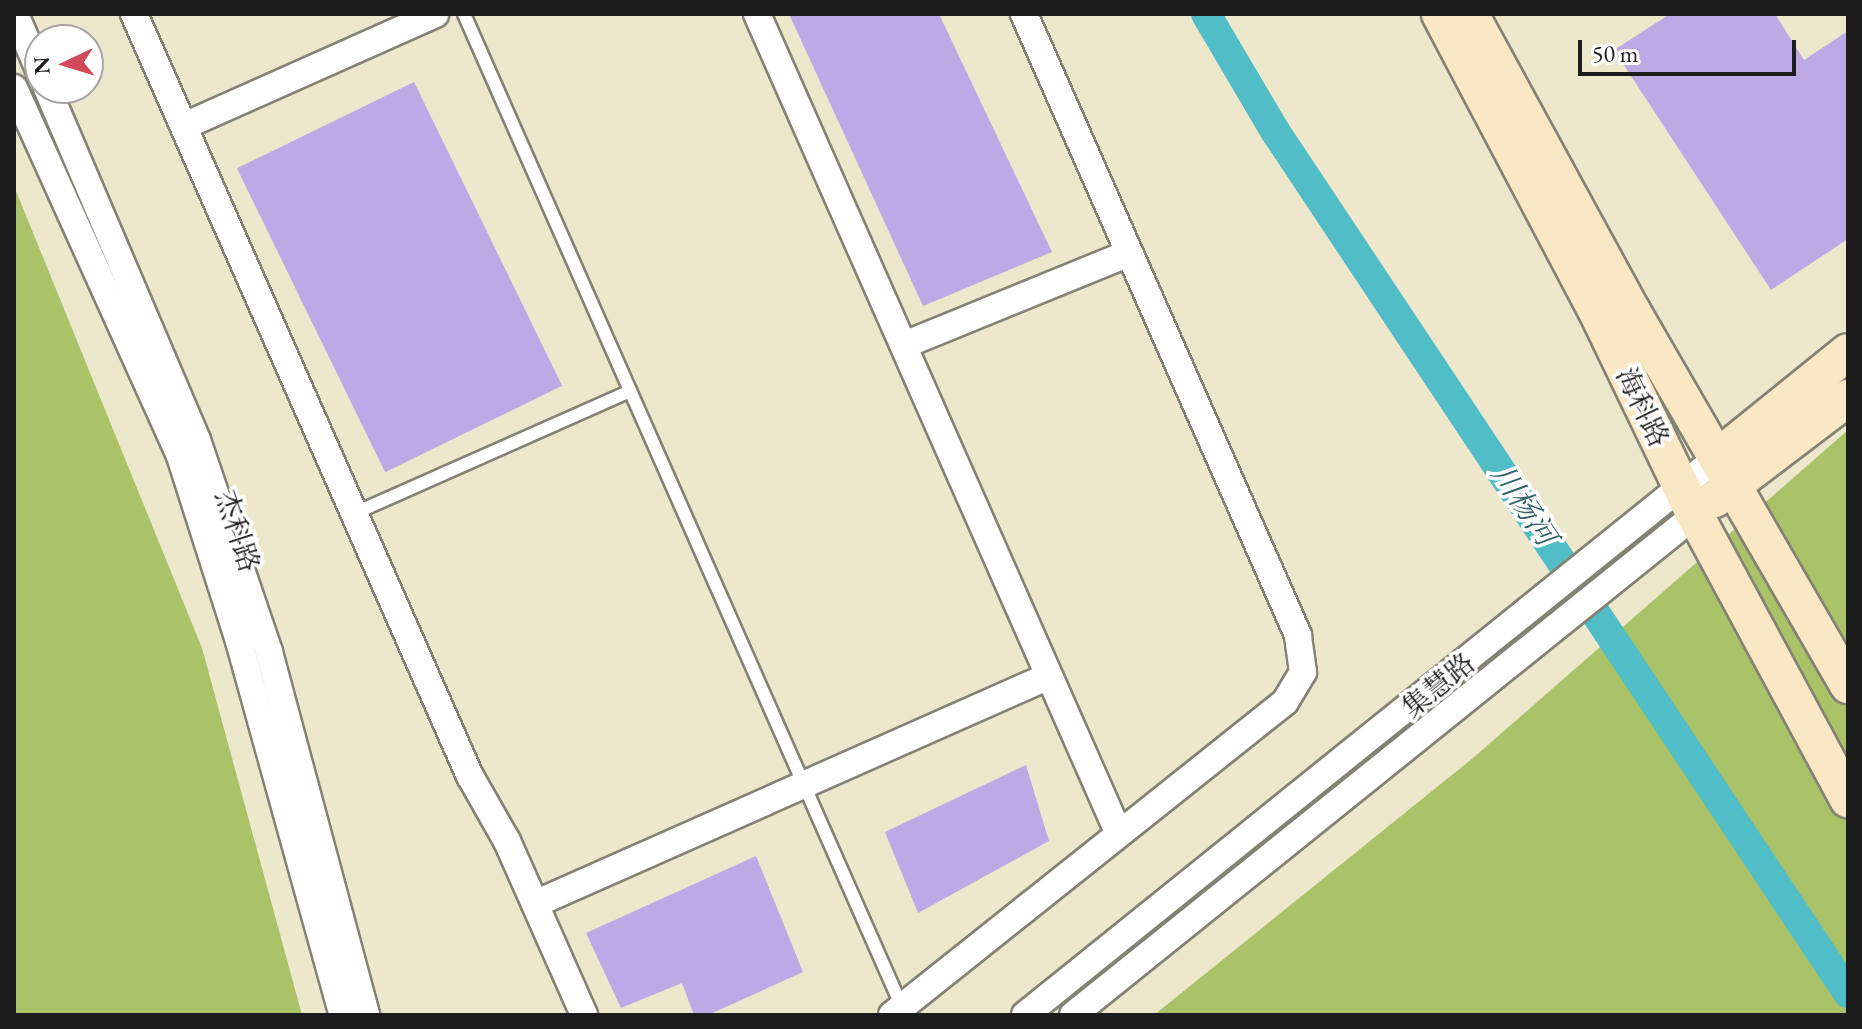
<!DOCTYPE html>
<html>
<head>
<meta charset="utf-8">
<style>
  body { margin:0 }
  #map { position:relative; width:1862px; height:1029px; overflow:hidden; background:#ede8cc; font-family:"EB Garamond","Noto Serif SC",serif }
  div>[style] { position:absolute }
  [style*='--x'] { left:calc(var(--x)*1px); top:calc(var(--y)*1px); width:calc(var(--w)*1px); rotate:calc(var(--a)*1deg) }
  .green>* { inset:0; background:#aac369 }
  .canal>* { height:30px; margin:-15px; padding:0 15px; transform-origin:15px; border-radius:15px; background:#50bdc7 }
  .building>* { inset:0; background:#bca9e6; transform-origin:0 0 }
  .roads { filter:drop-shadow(2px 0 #848274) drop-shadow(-2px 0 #848274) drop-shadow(0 2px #848274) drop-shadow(0 -2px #848274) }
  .lane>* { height:12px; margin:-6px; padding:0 6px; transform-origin:6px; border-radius:6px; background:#fff }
  .street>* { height:26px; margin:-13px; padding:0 13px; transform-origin:13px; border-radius:13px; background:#fff }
  .secondary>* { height:36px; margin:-18px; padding:0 18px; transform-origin:18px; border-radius:18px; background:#fae7c3 }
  span { translate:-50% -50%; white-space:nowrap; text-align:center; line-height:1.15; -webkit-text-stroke:7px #fff; paint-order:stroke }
  .street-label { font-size:28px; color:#1c1c1c }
  .water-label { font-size:30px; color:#336469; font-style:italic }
  .frame { position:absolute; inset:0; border:16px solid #1c1c1c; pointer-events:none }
  .north { position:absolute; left:24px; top:24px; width:80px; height:80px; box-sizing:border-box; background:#fff; border:2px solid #a4a4a4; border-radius:50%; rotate:266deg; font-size:22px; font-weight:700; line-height:32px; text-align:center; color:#1c1c1c }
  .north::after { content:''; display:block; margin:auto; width:28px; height:36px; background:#d1495b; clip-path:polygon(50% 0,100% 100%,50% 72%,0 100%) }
  .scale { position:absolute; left:1578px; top:40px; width:218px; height:36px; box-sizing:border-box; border:4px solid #1c1c1c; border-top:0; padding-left:10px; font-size:24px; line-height:28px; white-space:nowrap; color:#1c1c1c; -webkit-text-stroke:6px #fff; paint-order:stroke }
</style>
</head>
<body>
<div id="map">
  <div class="green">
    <i style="clip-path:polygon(14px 186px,202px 648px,302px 1015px,14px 1015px)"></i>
    <i style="clip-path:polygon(1848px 430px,1848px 1015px,1154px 1015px,1473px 758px)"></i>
  </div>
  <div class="canal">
    <i style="--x:1206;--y:14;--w:136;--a:59.5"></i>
    <i style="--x:1275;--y:131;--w:1035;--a:56.39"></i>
  </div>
  <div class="building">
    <i style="clip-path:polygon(789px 14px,939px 14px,1052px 252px,923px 306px)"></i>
    <i style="clip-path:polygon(1670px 14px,1775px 14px,1804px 60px,1848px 31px,1848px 239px,1771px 290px,1614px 50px)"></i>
    <i style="left:414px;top:82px;width:338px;height:197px;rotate:64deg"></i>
    <i style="clip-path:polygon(1026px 765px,1049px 841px,918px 913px,885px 832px)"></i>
    <i style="clip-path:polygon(756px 856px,803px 972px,708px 1015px,694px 1015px,682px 983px,621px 1008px,586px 933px)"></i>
  </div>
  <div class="roads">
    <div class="lane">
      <i style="--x:464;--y:14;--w:1085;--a:66.2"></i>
      <i style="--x:355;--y:513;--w:301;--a:-23.9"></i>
    </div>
    <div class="street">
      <i style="--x:15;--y:14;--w:63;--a:66.7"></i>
      <i style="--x:134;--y:14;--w:833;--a:66.21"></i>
      <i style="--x:470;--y:776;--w:75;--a:60.4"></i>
      <i style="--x:507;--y:841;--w:190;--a:66.1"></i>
      <i style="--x:757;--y:14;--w:896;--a:66.18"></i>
      <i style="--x:14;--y:88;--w:404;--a:65.7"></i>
      <i style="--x:180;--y:456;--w:194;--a:72.3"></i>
      <i style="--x:239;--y:641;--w:388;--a:74.5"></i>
      <i style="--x:47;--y:88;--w:383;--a:66.9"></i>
      <i style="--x:197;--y:440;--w:224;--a:71.2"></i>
      <i style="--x:269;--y:652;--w:376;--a:75"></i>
      <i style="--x:184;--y:126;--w:275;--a:-24"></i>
      <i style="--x:904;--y:345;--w:243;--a:-22.2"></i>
      <i style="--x:535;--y:904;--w:562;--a:-23.92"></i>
      <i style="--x:892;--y:1015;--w:502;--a:-38.54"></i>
      <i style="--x:1285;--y:702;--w:35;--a:-59"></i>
      <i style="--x:1303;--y:672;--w:37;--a:-98"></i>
      <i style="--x:1298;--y:635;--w:679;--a:-113.81"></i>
      <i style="--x:1025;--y:1015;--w:890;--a:-38.84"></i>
      <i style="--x:1073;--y:1015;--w:798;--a:-38.79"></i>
    </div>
    <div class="secondary">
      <i style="--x:1440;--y:14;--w:346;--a:62.2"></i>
      <i style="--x:1601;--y:320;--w:216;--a:64.3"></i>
      <i style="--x:1695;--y:515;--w:323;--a:61.7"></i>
      <i style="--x:1470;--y:14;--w:338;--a:61.4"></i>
      <i style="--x:1632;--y:311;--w:432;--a:60"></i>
      <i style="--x:1718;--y:457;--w:167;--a:-38.9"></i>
      <i style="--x:1715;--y:499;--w:167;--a:-37.2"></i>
    </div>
  </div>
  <div class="street-label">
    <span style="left:1643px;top:407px;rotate:64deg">海科路</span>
    <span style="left:238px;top:531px;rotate:72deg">杰科路</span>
    <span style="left:1438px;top:685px;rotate:-39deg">集慧路</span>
  </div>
  <div class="water-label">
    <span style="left:1524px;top:505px;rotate:56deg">川杨河</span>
  </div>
  <div class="frame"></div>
  <div class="north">N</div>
  <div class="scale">50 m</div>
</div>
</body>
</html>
